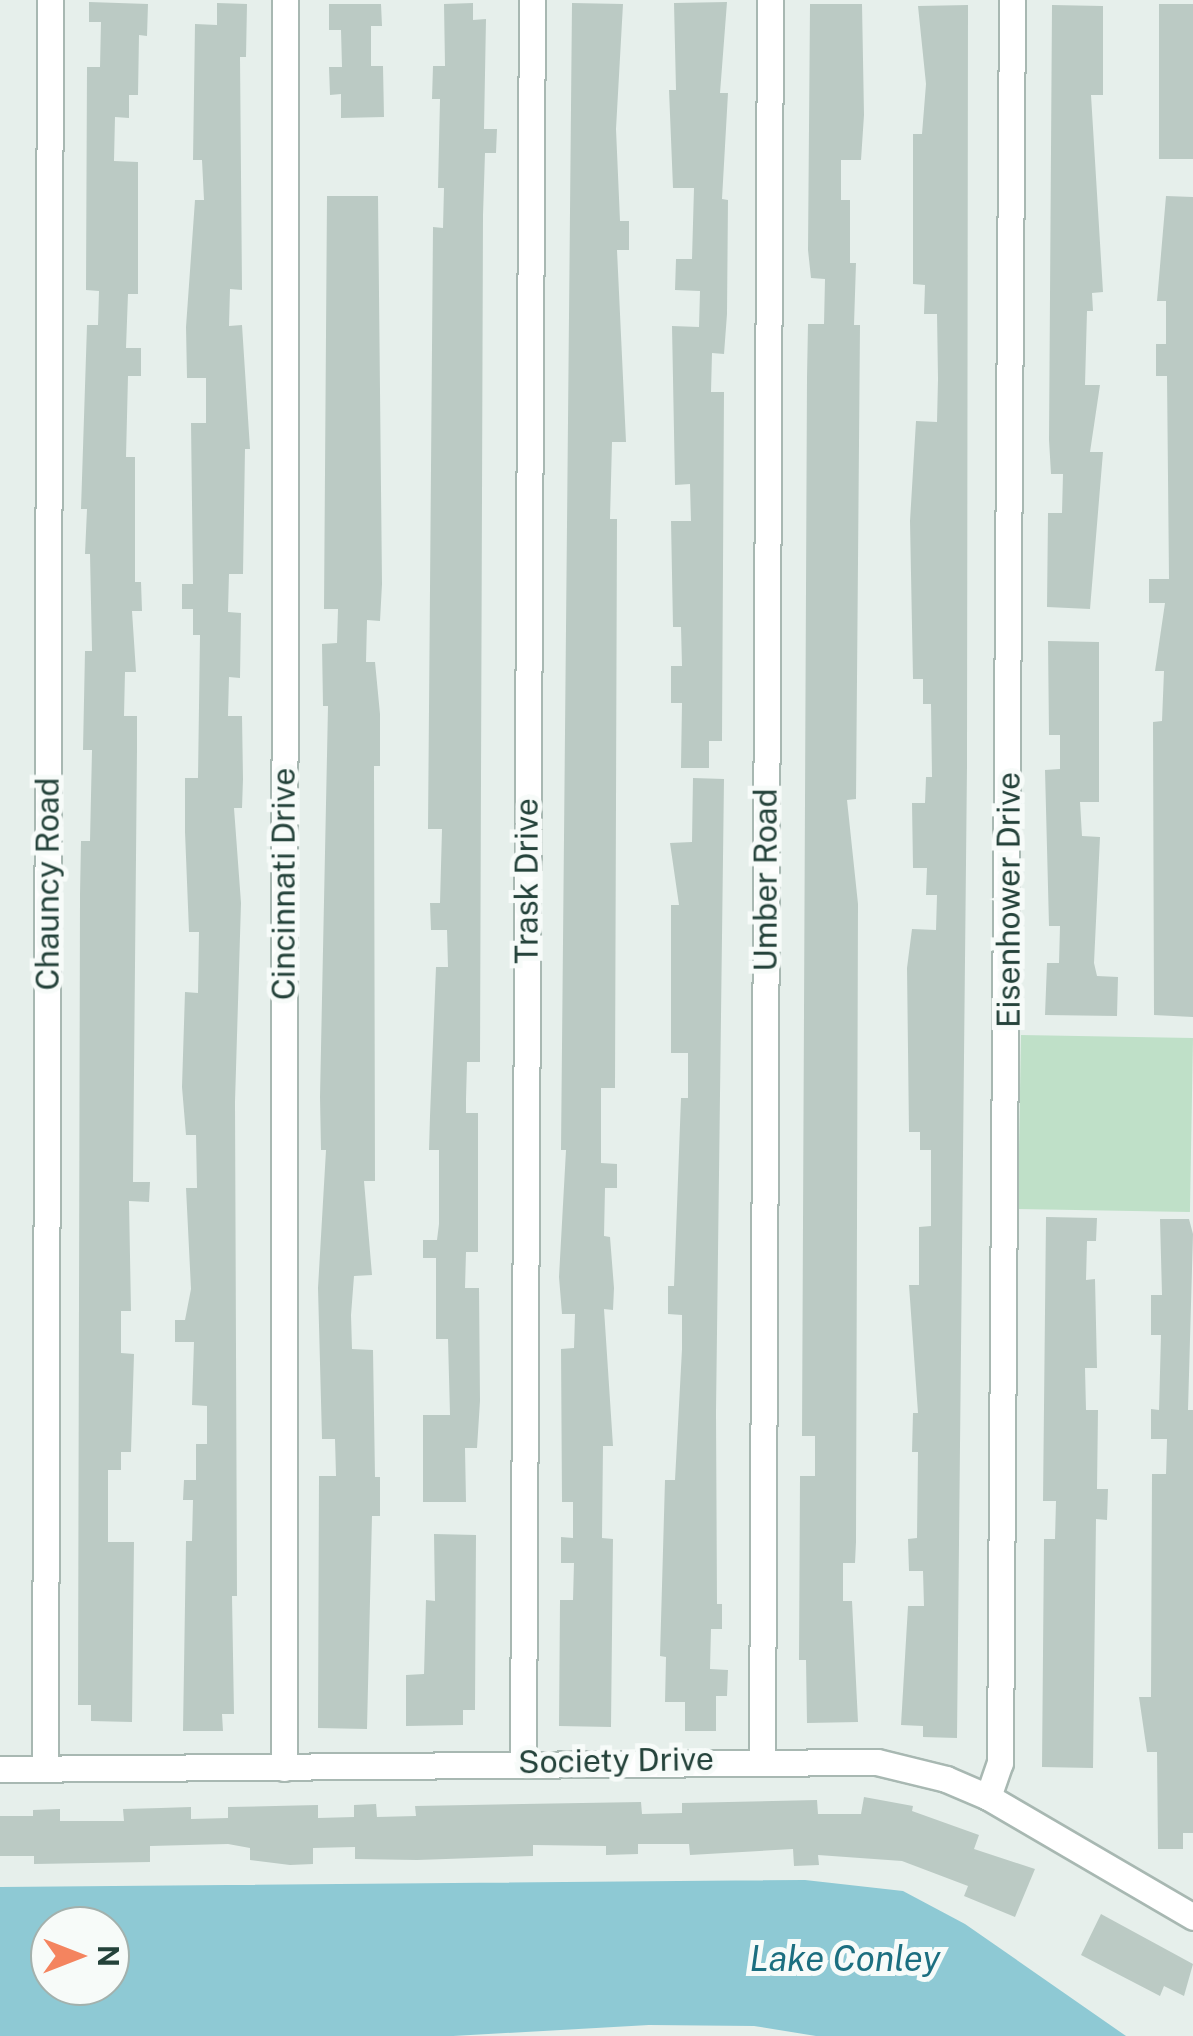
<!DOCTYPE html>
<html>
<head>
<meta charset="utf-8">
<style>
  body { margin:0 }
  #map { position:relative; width:1193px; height:2036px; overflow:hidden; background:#e6efeb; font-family:"Public Sans",sans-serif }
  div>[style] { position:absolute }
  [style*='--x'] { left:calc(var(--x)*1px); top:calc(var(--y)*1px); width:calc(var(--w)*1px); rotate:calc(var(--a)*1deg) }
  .green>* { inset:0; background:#bfe0c8; transform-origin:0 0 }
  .water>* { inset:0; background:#8ec9d4 }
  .building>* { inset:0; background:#bbcac4; transform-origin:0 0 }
  .roads { filter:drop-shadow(2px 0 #a8b8b2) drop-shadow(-2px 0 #a8b8b2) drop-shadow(0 2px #a8b8b2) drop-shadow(0 -2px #a8b8b2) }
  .minor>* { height:25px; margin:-12.5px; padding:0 12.5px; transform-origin:12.5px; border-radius:12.5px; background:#fff }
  span { translate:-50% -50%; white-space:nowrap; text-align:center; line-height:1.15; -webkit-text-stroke:10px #f7fbf9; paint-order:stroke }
  .street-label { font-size:32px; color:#24423a }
  .water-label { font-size:35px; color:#1c6f80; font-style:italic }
  .north { position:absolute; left:30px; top:1906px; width:100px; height:100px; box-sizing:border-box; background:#f7fbf9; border:2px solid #a3b1ad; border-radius:50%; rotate:90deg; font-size:28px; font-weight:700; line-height:40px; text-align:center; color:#24423a }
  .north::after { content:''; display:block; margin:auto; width:35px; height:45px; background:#f4845f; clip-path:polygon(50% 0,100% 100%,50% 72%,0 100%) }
</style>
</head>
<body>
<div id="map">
  <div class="green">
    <i style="left:1021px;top:1035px;width:172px;height:174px;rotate:1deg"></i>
  </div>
  <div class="water">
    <i style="clip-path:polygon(evenodd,805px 1880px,903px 1891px,965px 1924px,1126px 2036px,816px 2036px,754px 2026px,649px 2025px,453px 2036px,0 2036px,0 1887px,805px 1880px,50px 1926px,110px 1926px,110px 1986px,50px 1986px,50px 1926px)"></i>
  </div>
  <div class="building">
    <i style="clip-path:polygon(89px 2px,148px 4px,147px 36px,139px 35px,138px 95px,129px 95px,129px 118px,115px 117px,114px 161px,138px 162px,138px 294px,128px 294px,126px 348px,141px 348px,141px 376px,128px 376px,126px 457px,135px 457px,135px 582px,141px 582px,142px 611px,132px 611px,136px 672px,125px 672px,124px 716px,137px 716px,137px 750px,133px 1182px,150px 1182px,149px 1202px,129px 1201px,131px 1311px,121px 1311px,121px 1353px,134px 1354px,131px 1452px,121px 1452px,121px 1470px,108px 1470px,108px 1542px,134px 1542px,132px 1722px,91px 1721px,91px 1705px,78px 1705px,80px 894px,81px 841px,90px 841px,92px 750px,83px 750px,85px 651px,92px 651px,90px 554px,85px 554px,87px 509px,81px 509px,87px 325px,98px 325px,99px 291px,86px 290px,87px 67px,100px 67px,101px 22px,89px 22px)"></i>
    <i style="clip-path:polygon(727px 2px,720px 93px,728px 93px,722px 199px,728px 200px,727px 314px,724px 354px,712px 353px,711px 392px,724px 392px,722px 741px,709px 741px,709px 768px,681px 768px,682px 703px,671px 703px,671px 666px,682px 666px,681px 627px,673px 627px,671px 521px,691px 521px,690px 484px,675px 485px,672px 326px,699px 327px,700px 291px,675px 290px,676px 259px,692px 259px,694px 188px,673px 188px,669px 90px,676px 90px,674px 3px)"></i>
    <i style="clip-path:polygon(217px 3px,247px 4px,246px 57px,240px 57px,242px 290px,230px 289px,229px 326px,242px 325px,250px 449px,245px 449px,243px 574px,229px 574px,228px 612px,241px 613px,240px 678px,229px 677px,228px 716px,242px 716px,243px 779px,242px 808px,234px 808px,241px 903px,235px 1102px,237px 1596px,232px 1596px,234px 1714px,222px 1714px,223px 1731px,183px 1731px,186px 1541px,192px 1541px,193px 1500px,183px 1500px,184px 1480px,196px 1480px,196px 1444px,207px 1444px,207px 1406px,192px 1405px,194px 1342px,175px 1342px,175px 1320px,185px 1320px,191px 1289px,186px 1188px,197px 1188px,196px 1135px,186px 1135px,182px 1087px,185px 992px,198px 993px,199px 932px,189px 932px,185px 832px,185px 778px,198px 778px,200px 635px,193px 635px,193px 609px,182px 609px,182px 584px,193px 584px,191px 423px,206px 423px,206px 378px,187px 378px,186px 327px,195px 200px,204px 200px,202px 160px,193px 160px,195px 24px,217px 25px)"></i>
    <i style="clip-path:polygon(473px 3px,473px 20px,486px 19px,484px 129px,497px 129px,496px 153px,485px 153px,483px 215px,480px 1062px,467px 1062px,466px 1099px,466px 1113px,478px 1113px,478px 1252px,466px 1252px,465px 1288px,479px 1288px,480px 1401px,477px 1448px,465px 1448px,466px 1502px,423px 1502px,423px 1415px,450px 1415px,448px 1339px,436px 1339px,436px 1258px,423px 1258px,423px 1240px,437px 1240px,439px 1224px,439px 1150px,429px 1150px,430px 1116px,436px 967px,448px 967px,447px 930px,431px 930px,430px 903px,440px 903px,442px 829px,428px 829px,433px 227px,443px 228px,444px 188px,438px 188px,440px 99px,432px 99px,433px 66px,445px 66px,444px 4px)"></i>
    <i style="clip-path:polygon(572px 3px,623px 4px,616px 129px,620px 221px,629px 221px,629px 250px,617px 250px,626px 442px,612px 442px,610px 519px,617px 519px,615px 1088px,601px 1088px,601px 1163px,617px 1164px,617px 1188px,605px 1188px,604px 1236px,610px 1237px,614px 1288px,613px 1310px,604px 1309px,613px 1446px,603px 1446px,602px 1538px,613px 1539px,611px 1727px,559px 1726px,560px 1600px,573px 1600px,574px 1563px,561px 1563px,561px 1537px,573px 1538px,573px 1502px,562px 1502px,561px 1349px,574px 1348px,575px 1314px,562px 1314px,559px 1277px,566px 1150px,561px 1150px)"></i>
    <i style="clip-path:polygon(329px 4px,381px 4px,382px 26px,371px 26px,371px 66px,383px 66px,384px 117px,341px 118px,341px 94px,330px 95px,329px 67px,342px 67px,341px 30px,329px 30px)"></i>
    <i style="clip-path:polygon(810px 4px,862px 4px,864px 115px,861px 160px,841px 160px,841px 200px,850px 200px,850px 263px,856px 263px,854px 325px,860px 325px,856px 799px,847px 800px,858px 904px,856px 1542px,855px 1563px,843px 1563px,843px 1601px,852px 1601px,858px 1722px,807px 1723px,806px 1660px,799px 1660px,800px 1476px,815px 1476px,815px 1436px,802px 1436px,807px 377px,808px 324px,824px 324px,825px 279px,811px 278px,808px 250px)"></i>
    <i style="left:1159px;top:4px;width:34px;height:155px"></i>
    <i style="clip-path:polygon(968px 5px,967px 766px,957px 1738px,923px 1737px,923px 1726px,901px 1725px,908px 1606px,924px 1606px,923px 1571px,909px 1571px,908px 1539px,917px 1538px,918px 1452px,912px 1452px,913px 1413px,918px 1413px,909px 1285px,919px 1285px,919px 1227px,931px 1226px,931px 1150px,920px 1150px,920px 1132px,909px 1132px,907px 968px,912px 929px,936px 930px,937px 895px,926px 895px,927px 868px,913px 868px,912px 803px,925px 803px,926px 777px,932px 777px,931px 704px,923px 704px,923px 679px,913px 679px,910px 521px,916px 421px,937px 422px,938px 379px,937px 314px,924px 314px,925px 285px,913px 284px,913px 134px,922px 134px,926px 84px,918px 6px)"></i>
    <i style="clip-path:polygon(1052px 5px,1103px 6px,1103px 95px,1091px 95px,1103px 292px,1092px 293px,1093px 311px,1087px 311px,1085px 385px,1100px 385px,1090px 452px,1103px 452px,1090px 609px,1047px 607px,1048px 513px,1062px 513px,1063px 474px,1051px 474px,1049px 440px)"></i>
    <i style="clip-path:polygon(327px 196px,378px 196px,382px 584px,380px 621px,367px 620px,366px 662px,375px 662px,380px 714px,380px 766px,374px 766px,375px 1181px,364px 1181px,372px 1275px,354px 1276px,351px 1315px,352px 1349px,373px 1350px,375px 1477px,380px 1477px,380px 1516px,372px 1516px,367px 1729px,318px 1728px,319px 1476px,336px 1476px,335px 1439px,322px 1439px,318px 1288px,326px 1150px,321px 1150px,320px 1097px,328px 706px,323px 706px,322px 644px,337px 643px,338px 609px,324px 609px)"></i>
    <i style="clip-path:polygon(1166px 196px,1193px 197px,1193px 1017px,1154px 1015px,1153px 722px,1162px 721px,1164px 671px,1155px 671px,1165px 603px,1149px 603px,1149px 579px,1169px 579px,1167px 376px,1156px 376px,1156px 344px,1166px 344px,1166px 301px,1157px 301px)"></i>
    <i style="clip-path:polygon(1048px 641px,1099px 642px,1099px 802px,1080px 802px,1082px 836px,1100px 837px,1094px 963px,1097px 976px,1118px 977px,1117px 1016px,1045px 1015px,1047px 963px,1059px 963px,1060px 926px,1049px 926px,1045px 770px,1060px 769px,1060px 735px,1049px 735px)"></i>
    <i style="clip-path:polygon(693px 778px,724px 779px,716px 1412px,717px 1604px,722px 1604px,722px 1629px,711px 1629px,710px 1669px,728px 1670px,727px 1696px,716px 1696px,716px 1731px,685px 1731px,685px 1702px,665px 1702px,666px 1657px,660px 1656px,665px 1480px,675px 1480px,682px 1349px,682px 1315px,668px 1314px,668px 1286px,674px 1286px,681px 1098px,688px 1098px,688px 1053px,671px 1053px,671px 905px,679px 905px,670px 843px,692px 842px)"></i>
    <i style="clip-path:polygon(1046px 1217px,1097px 1218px,1096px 1241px,1087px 1241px,1086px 1280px,1095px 1279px,1097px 1368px,1085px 1368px,1086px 1410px,1098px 1410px,1097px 1489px,1108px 1489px,1107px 1520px,1096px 1519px,1093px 1768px,1042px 1767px,1044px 1539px,1055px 1539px,1056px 1501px,1043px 1501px)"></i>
    <i style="clip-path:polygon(1160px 1219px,1189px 1219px,1193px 1234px,1188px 1410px,1193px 1410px,1193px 1833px,1183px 1833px,1183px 1849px,1158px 1849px,1157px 1752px,1147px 1752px,1139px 1697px,1151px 1697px,1152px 1474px,1166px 1474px,1167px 1439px,1151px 1439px,1151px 1409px,1159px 1410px,1161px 1335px,1151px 1335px,1151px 1295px,1162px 1295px)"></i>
    <i style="clip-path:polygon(434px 1534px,476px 1535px,475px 1710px,463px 1710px,463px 1725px,406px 1726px,406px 1675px,424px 1674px,426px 1600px,435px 1601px)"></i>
    <i style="clip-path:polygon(864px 1797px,913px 1806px,912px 1811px,979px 1835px,974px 1849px,1035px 1869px,1015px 1917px,964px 1896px,968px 1886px,902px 1861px,818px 1855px,819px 1865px,794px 1866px,793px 1849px,690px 1855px,689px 1844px,638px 1844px,638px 1854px,606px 1855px,606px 1846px,533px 1845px,533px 1856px,417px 1860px,355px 1859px,355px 1847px,313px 1848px,313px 1864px,290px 1865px,250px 1860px,250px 1848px,228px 1844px,150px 1846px,150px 1862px,34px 1864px,34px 1856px,0 1856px,0 1816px,33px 1816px,33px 1810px,60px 1809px,60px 1821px,124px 1821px,123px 1809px,161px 1808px,191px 1807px,191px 1819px,228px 1818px,228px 1807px,318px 1805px,318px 1818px,354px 1817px,354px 1805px,376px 1804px,377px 1817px,416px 1816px,415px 1806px,641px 1802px,642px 1814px,682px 1813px,682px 1803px,817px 1800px,818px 1814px,861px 1814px)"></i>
    <i style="clip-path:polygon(1101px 1914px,1193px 1964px,1184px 1996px,1164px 1986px,1160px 1996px,1081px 1955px)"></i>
  </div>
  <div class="roads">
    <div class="minor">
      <i style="--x:762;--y:1760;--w:1760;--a:-89.74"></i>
      <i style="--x:523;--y:1762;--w:1762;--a:-89.71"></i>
      <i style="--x:45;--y:1768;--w:1768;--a:-89.84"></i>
      <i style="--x:284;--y:1768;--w:1768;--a:-89.97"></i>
      <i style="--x:0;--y:1769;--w:877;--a:-0.46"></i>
      <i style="--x:877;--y:1762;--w:71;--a:13.8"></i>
      <i style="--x:946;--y:1779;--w:46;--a:23.2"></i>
      <i style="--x:988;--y:1797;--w:238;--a:30.3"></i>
      <i style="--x:988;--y:1797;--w:36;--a:-71"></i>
      <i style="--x:1000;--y:1763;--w:1763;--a:-89.61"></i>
    </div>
  </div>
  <div class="street-label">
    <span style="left:766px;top:880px;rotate:-90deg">Umber Road</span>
    <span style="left:527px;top:881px;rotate:-90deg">Trask Drive</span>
    <span style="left:48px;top:884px;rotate:-90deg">Chauncy Road</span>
    <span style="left:284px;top:884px;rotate:-90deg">Cincinnati Drive</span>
    <span style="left:1009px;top:900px;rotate:-90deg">Eisenhower Drive</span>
    <span style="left:616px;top:1761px;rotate:-1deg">Society Drive</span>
  </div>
  <div class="water-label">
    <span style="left:845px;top:1959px">Lake Conley</span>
  </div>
  <div class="north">N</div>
</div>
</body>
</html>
